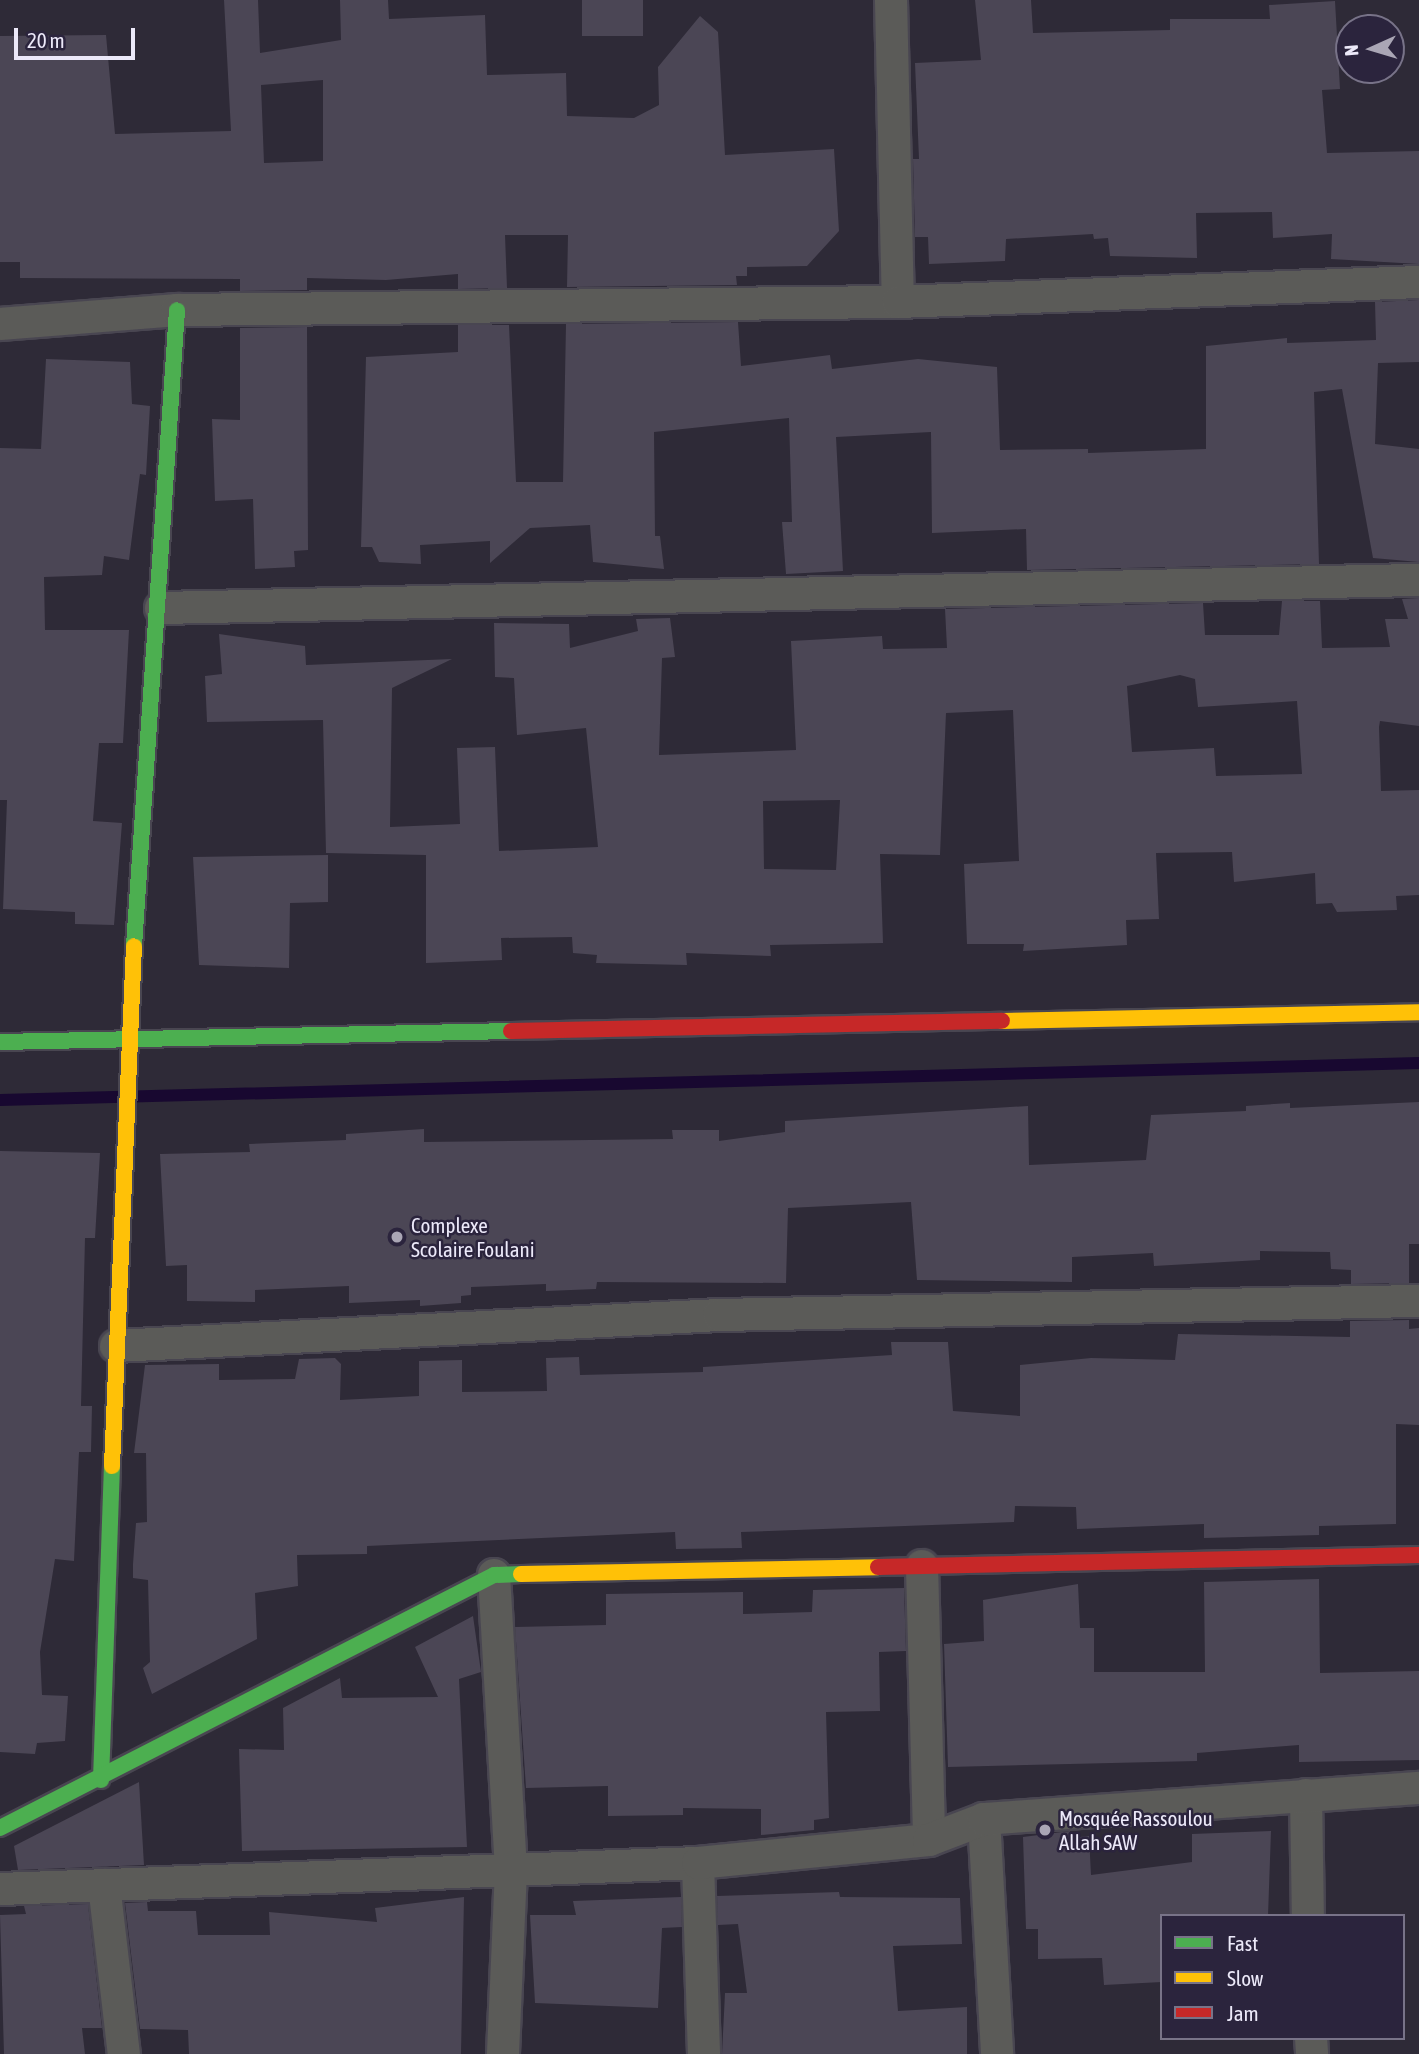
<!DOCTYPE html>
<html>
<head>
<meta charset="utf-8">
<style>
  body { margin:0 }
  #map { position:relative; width:1419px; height:2054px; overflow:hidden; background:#2e2a37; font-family:"Asap Condensed",sans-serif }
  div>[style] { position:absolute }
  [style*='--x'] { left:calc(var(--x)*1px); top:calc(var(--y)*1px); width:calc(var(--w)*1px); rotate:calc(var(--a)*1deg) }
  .stream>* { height:12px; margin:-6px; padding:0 6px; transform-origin:6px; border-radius:6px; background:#180830 }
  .building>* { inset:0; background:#4b4655; transform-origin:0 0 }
  .roads { filter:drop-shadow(2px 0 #494651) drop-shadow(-2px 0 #494651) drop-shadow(0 2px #494651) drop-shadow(0 -2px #494651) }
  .street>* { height:32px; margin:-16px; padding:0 16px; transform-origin:16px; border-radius:16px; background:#5b5b58 }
  .fast>* { height:16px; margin:-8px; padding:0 8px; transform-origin:8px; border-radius:8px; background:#4caf50 }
  .slow>* { height:16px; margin:-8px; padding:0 8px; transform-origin:8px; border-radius:8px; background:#ffc107 }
  .jam>* { height:16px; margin:-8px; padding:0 8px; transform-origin:8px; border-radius:8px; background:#c62828 }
  .dots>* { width:19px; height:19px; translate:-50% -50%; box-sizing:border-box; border:4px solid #2b243d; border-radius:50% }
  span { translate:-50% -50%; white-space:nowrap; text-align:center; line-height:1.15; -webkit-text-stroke:5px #2b243d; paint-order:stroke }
  .poi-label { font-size:21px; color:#ece9f9 }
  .left { translate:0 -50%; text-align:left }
  .legend { position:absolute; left:1160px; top:1914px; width:245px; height:126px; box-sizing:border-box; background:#2b243d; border:2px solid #787388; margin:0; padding:9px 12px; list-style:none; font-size:21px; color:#ece9f9 }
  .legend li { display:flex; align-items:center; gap:14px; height:35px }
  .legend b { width:35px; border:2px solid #787388 }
  .north { position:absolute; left:1335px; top:14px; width:70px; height:70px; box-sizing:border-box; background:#2b243d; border:2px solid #787388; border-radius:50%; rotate:266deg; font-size:19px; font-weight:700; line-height:28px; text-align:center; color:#ece9f9 }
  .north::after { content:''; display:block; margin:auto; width:24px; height:32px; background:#aaa6b5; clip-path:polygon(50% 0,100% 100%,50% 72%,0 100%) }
  .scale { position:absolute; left:14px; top:28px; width:121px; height:32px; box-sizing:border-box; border:4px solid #ece9f9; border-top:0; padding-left:9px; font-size:21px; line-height:24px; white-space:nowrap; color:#ece9f9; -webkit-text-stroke:5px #2b243d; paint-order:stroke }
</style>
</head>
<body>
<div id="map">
  <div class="stream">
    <i style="--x:0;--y:1100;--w:1419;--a:-1.49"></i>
  </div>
  <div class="building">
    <i style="clip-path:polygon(evenodd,224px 0,258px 0,260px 53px,341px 40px,340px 0,388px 0,389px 19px,485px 15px,487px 75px,566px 73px,567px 116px,634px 118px,659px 105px,658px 67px,700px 16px,718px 32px,725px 155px,834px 149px,839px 231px,807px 266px,747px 267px,747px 276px,736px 276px,737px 285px,567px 287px,568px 235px,505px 235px,507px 288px,458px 289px,458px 274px,386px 280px,307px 278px,307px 290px,240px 291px,240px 279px,20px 278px,20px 262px,0 262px,0 36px,106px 35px,115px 134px,231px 131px,224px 0,323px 80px,323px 161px,264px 163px,261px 85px,323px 80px)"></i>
    <i style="left:582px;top:0;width:61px;height:36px"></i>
    <i style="clip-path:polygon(975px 0,1031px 0,1033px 33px,1170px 30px,1170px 19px,1270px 19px,1269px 5px,1335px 1px,1340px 89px,1322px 90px,1327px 153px,1419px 151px,1419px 264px,1331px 259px,1332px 234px,1273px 238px,1272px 212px,1196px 213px,1197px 258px,1110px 256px,1108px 238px,1094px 239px,1093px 234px,1006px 239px,1005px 261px,929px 264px,928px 237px,915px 237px,913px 159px,919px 159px,915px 63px,981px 60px)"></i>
    <i style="clip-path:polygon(1419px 300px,1419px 362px,1378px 363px,1375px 444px,1419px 449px,1419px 562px,1373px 558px,1342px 389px,1314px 392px,1319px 564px,1027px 570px,1026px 529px,932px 533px,931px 432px,836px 437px,843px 571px,786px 574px,782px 522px,792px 522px,789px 418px,654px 432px,655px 536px,660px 536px,664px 569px,593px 562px,590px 525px,530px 528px,490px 563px,490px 541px,420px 545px,421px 564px,379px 562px,372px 547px,361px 547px,366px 357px,458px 352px,458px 325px,509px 325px,516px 482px,563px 482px,566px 324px,738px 322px,741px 366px,830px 355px,832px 369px,918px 359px,997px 367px,1000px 450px,1088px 449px,1088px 453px,1206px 449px,1206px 346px,1287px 338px,1287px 343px,1376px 340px,1375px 302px)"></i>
    <i style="clip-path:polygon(307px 327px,308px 550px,294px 551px,295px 567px,255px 569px,253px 499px,215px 501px,212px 419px,240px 420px,240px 328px)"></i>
    <i style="clip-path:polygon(46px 359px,130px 362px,132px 404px,150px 406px,146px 475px,140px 474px,129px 560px,104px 556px,102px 575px,44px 577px,45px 630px,129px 630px,123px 743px,99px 743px,93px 821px,122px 823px,114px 925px,75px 924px,75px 912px,3px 909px,7px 800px,0 800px,0 448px,41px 449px)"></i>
    <i style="clip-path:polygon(evenodd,1419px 598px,1419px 726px,1380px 721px,1379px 727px,1381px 791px,1419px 790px,1419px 895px,1396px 896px,1397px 910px,1337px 912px,1332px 903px,1316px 904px,1315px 873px,1234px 882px,1232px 852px,1156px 853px,1159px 919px,1126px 920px,1127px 945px,1023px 951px,1024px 944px,967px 944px,964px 864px,1019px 861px,1013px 710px,946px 713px,940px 855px,880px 854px,883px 943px,770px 945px,771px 956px,686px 953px,687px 965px,596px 963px,597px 955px,573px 953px,572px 937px,501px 938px,502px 960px,426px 963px,426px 855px,326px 853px,323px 720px,207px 722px,205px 676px,222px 674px,219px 634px,305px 646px,306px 665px,452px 659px,392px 688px,390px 827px,460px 824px,457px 748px,495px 747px,499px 851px,598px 847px,586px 728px,517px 735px,514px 678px,495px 677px,494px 623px,569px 624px,570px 648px,638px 631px,636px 619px,670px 618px,675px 657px,662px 658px,659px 755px,796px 750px,791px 641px,882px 636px,883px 649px,947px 648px,945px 609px,1203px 603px,1205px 635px,1279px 635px,1282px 601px,1320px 601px,1322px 648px,1390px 647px,1385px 619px,1408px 619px,1402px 599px,1419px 598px,1180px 675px,1195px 679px,1198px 707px,1297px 701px,1302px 774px,1216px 776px,1214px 748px,1132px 752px,1127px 686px,1180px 675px,1419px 598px,840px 800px,836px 870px,764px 869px,763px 801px,840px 800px)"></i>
    <i style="clip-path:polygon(328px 855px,328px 902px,290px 903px,289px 968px,199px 965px,193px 857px)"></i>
    <i style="clip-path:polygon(1419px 1102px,1419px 1244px,1409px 1244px,1409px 1283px,1351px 1284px,1351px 1270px,1331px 1269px,1330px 1252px,1260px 1251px,1260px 1260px,1154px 1266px,1153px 1253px,1072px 1257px,1072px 1282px,917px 1280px,911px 1202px,788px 1208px,786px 1283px,597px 1282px,596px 1289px,546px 1291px,546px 1284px,471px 1287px,471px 1295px,461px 1296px,461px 1303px,420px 1306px,420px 1300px,349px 1303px,349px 1286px,255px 1290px,255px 1302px,187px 1301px,187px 1265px,166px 1266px,160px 1154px,250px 1152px,249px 1144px,346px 1140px,346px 1134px,424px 1129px,424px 1142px,673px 1139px,672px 1130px,719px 1130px,719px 1141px,785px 1132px,785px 1121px,1028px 1106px,1029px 1165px,1146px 1160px,1151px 1115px,1246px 1111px,1246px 1106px,1290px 1103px,1290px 1108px)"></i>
    <i style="clip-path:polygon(0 1151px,100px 1153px,95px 1238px,85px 1238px,81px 1406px,92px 1406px,91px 1452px,79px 1452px,74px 1561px,55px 1559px,40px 1652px,42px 1695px,68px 1696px,65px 1741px,37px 1743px,35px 1754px,0 1752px)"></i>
    <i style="clip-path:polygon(1409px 1320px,1409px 1329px,1419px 1328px,1419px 1425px,1396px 1424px,1396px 1524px,1319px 1526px,1319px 1535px,1204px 1538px,1204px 1524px,1077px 1529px,1076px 1507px,1015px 1506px,1014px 1522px,741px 1532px,742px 1548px,676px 1549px,675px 1532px,367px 1546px,367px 1554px,297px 1555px,298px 1586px,255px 1593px,257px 1639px,152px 1694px,143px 1668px,150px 1662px,148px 1580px,133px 1578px,133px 1564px,136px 1523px,147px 1522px,146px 1453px,134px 1453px,145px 1365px,219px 1364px,219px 1380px,295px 1379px,299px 1359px,335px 1358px,341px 1364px,340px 1400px,419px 1396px,419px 1361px,462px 1360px,462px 1392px,547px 1391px,546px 1358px,579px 1357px,580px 1375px,703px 1372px,703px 1367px,892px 1355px,891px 1342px,948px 1342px,953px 1411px,1020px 1416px,1020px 1365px,1091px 1358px,1175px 1360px,1178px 1334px,1350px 1337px,1350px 1321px)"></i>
    <i style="clip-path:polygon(1319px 1579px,1320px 1673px,1419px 1671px,1419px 1760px,1299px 1762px,1299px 1745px,1197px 1753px,1197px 1761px,948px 1767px,944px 1644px,984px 1641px,983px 1600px,1078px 1584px,1080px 1628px,1094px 1628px,1094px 1672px,1205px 1672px,1204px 1582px)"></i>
    <i style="clip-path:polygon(904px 1588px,906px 1651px,879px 1652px,880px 1711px,826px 1712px,829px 1818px,814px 1820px,814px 1830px,761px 1835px,761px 1809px,683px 1808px,683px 1815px,608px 1816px,608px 1786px,526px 1788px,515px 1627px,606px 1625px,606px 1594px,743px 1592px,743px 1614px,812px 1612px,813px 1590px)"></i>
    <i style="clip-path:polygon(473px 1616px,481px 1672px,459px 1679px,467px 1847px,242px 1851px,239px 1749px,284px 1750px,283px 1708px,340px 1678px,342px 1698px,438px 1697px,415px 1647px)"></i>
    <i style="clip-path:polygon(139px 1782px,144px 1865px,18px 1870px,14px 1846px)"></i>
    <i style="clip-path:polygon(1070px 1831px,1071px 1838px,1089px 1836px,1091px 1875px,1192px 1862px,1192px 1834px,1271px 1831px,1268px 1916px,1162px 1916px,1162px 1982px,1104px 1985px,1102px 1958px,1038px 1959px,1038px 1929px,1026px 1929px,1023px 1837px)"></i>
    <i style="clip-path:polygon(839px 1892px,840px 1897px,960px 1898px,962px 1944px,893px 1946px,898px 2011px,967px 2007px,967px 2054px,722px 2054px,725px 1993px,747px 1993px,738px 1924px,718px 1925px,717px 1896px)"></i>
    <i style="clip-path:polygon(464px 1897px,461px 2054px,189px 2054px,188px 2030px,140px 2029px,125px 1903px,147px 1902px,148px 1911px,196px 1911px,198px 1935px,270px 1935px,269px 1912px,377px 1922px,375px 1908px)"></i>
    <i style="clip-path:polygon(681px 1897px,682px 1927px,662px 1928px,658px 2008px,535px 2003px,530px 1915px,576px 1915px,573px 1901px)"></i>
    <i style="clip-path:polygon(88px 1904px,102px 2028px,82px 2028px,85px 2054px,4px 2054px,0 1915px,26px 1914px,24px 1906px)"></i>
  </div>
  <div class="roads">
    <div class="street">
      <i style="--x:891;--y:0;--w:302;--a:88.7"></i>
      <i style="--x:0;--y:324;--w:178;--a:-4.5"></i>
      <i style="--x:177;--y:310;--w:721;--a:-0.64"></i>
      <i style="--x:898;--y:302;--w:521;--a:-2.2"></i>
      <i style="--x:161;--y:608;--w:1258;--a:-1.28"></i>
      <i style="--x:116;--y:1346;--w:604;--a:-2.94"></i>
      <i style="--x:719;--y:1315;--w:700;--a:-1.15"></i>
      <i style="--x:922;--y:1566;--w:274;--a:88.5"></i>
      <i style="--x:494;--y:1575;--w:295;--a:86.7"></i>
      <i style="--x:511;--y:1870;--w:184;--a:92.5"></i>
      <i style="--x:1306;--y:1795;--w:121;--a:89.1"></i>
      <i style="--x:984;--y:1819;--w:235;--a:86.8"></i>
      <i style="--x:698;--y:1863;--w:191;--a:88.2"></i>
      <i style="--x:104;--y:1885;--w:170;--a:83.3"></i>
      <i style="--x:0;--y:1889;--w:698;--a:-2.13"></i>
      <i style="--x:698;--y:1863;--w:232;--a:-5.7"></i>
      <i style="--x:929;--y:1840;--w:59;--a:-20.9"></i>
      <i style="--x:984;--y:1819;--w:436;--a:-4.1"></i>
      <i style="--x:1311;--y:2038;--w:16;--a:86"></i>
    </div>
    <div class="fast">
      <i style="--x:134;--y:946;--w:637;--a:-86.13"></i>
      <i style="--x:0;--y:1042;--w:511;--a:-1.23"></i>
      <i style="--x:101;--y:1780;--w:314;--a:-88"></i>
      <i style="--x:0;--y:1828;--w:555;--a:-27.12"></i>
      <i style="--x:494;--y:1575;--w:27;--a:-2"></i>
    </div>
    <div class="slow">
      <i style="--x:1002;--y:1021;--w:417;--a:-1.2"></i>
      <i style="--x:112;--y:1466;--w:520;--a:-87.58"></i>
      <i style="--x:521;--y:1574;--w:357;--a:-1.1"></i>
    </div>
    <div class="jam">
      <i style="--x:511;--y:1031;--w:491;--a:-1.2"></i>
      <i style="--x:878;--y:1567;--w:541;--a:-1.27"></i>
    </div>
  </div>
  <div class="dots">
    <i style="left:397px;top:1237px;background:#aaa6b5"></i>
    <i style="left:1045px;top:1830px;background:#aaa6b5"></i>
  </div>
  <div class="poi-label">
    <span class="left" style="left:411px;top:1237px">Complexe<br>Scolaire Foulani</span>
    <span class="left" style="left:1059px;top:1830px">Mosquée Rassoulou<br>Allah SAW</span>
  </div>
  <ul class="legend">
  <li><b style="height:9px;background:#4caf50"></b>Fast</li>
  <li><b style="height:9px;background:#ffc107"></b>Slow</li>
  <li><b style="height:9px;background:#c62828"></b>Jam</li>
  </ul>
  <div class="north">N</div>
  <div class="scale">20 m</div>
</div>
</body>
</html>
